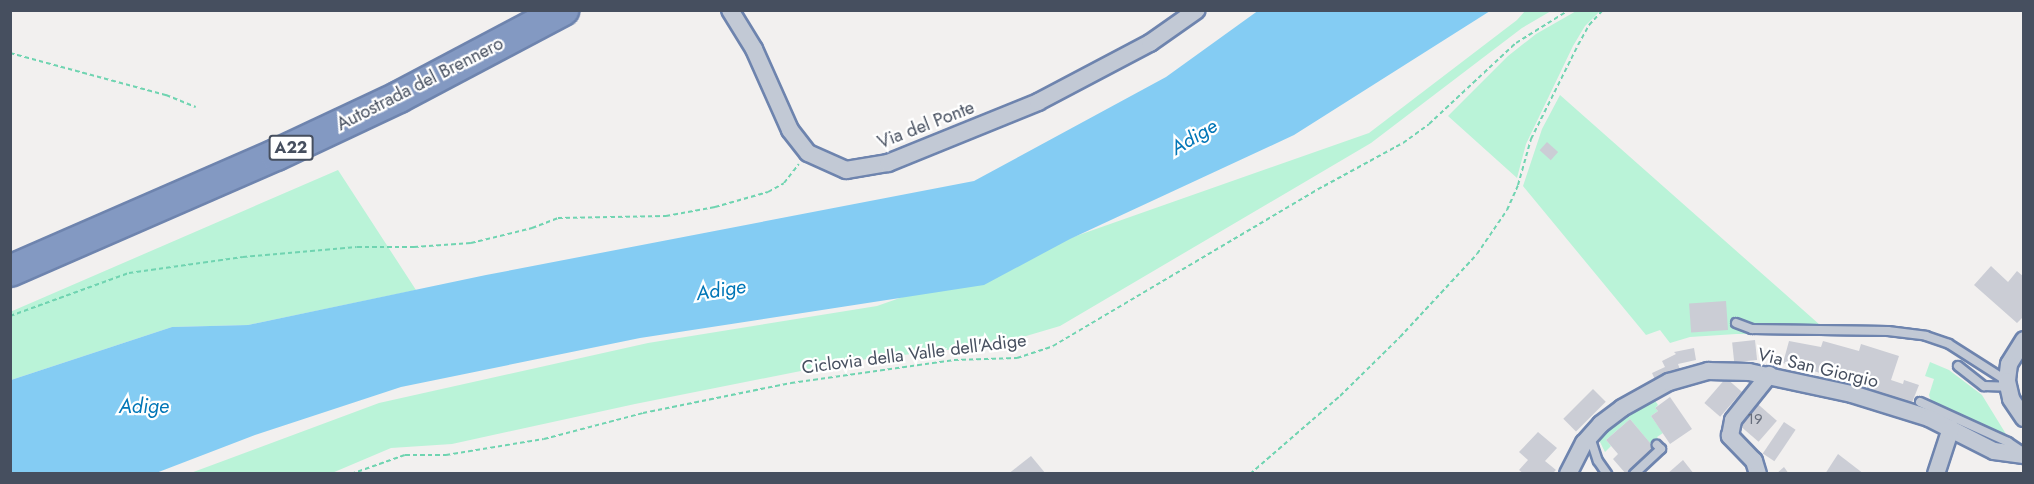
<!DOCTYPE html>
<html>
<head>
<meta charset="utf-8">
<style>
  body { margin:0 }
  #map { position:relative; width:2034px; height:484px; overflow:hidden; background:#f2f0ef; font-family:Jost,sans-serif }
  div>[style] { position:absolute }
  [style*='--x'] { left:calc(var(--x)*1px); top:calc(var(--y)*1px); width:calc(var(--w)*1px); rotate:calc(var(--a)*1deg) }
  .green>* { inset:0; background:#baf3d8 }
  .water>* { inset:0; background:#84ccf3 }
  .building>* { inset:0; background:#cbcdd5; transform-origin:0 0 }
  .path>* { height:2px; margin-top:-1px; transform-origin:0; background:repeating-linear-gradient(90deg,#70d4b1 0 4.5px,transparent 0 7.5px) }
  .roads { filter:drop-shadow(2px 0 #6e84ae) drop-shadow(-2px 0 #6e84ae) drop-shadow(0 2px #6e84ae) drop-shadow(0 -2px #6e84ae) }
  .lane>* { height:8px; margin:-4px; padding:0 4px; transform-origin:4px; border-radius:4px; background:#c2c9d5 }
  .street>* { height:16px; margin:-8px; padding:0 8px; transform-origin:8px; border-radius:8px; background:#c2c9d5 }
  .highway>* { height:30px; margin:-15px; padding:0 15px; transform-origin:15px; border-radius:15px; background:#8399c2 }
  span { translate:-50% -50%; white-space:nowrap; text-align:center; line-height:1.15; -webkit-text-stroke:4.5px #fff; paint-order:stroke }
  .number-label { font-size:15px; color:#676e7c }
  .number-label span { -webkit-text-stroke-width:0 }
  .shield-label span { padding:2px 4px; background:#fff; border:2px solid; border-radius:4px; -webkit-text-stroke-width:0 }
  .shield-label { font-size:16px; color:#464f5f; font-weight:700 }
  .street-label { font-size:18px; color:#464f5f }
  .water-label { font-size:20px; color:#0176b7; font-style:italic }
  .frame { position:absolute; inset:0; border:12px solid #464f5f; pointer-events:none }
</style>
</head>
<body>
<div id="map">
  <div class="green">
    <i style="clip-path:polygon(1578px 10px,1600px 11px,1585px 26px,1573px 46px,1526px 144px,1517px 178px,1448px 116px,1508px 56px,1536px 34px)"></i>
    <i style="clip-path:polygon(1525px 11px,1551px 11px,1522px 28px,1371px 143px,1060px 326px,999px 344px,851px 361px,635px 404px,452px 444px,391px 448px,332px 473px,188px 474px,379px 403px,648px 343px,877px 306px,1369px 133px,1517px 20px)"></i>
    <i style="clip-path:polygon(1560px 95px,1820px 325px,1821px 334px,1736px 334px,1690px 337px,1670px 343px,1660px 330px,1646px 335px,1523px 186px,1542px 129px)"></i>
    <i style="clip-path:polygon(338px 170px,416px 290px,248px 325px,172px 327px,11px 380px,10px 312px)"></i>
    <i style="clip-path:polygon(1930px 362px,1949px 370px,1982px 395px,2009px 439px,1931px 401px,1929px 395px,1934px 379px,1925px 376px)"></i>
    <i style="clip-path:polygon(1652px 396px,1658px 405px,1655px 408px,1658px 411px,1651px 416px,1663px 433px,1657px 437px,1661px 442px,1654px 448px,1630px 419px,1606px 440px,1611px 446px,1605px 452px,1598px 438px,1600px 430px)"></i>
  </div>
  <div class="water">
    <i style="clip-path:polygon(1259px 10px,1490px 11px,1294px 135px,1070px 239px,984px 285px,640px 338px,401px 387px,255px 435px,156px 473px,11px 473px,11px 380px,172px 327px,248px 325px,486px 275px,974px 181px,1166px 77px)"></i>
  </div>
  <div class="building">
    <i style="left:1547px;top:142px;width:15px;height:11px;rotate:42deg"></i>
    <i style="clip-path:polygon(1991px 266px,2008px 282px,2017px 271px,2024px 277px,2024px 316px,2017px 323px,1974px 285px)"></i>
    <i style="left:1726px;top:301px;width:29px;height:37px;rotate:86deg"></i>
    <i style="left:1755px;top:340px;width:20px;height:23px;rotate:84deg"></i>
    <i style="clip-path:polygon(1789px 341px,1821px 347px,1823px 341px,1859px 351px,1861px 344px,1899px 356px,1891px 380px,1903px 384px,1904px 380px,1919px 385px,1909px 410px,1876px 400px,1879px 393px,1814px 371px,1814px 368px,1811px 371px,1783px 363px)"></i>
    <i style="clip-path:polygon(1694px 348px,1696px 360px,1678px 364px,1682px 375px,1658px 386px,1652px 373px,1665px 367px,1662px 361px,1676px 354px,1674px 352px)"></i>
    <i style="left:1726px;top:378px;width:21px;height:33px;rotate:41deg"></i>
    <i style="left:1593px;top:389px;width:18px;height:42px;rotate:45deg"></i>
    <i style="clip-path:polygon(1670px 397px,1692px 429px,1670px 444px,1651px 416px,1658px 411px,1655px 408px)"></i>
    <i style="left:1752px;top:399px;width:33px;height:28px;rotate:41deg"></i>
    <i style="clip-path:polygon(1630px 419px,1656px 450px,1626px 474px,1613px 459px,1618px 454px,1606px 440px)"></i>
    <i style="left:1784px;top:422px;width:14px;height:38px;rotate:34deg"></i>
    <i style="clip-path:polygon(1538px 432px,1557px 448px,1545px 461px,1556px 470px,1552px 474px,1524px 474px,1519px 470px,1528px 460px,1519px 452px)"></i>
    <i style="clip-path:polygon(1838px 454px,1864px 474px,1825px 474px)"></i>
    <i style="clip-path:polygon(1031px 456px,1046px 474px,1008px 474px)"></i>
    <i style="clip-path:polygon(1683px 460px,1694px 474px,1667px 474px)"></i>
    <i style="clip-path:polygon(1784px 467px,1789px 474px,1776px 474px)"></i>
  </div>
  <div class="path">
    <i style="--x:10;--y:53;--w:162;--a:15.1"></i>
    <i style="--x:166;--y:95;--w:32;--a:22"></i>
    <i style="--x:10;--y:316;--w:127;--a:-19.9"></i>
    <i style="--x:129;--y:273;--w:115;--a:-8"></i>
    <i style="--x:243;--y:257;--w:114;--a:-5"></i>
    <i style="--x:357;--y:247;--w:57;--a:0"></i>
    <i style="--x:414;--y:247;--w:57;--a:-4"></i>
    <i style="--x:471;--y:243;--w:63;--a:-13.8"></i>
    <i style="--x:532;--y:228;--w:28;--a:-21"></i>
    <i style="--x:558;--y:218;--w:108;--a:-1.1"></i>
    <i style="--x:666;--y:216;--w:50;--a:-10.4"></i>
    <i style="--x:715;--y:207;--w:55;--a:-15.8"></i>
    <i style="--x:768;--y:192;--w:18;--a:-29"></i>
    <i style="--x:784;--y:183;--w:24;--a:-52"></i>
    <i style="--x:351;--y:474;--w:57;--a:-19.4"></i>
    <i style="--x:405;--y:455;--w:41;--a:0"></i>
    <i style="--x:446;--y:455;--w:99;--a:-9.3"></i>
    <i style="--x:544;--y:439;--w:102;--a:-14.7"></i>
    <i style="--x:643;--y:413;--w:151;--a:-11.5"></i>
    <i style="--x:791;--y:383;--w:165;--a:-8"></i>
    <i style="--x:954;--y:360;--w:63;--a:-1.8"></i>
    <i style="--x:1017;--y:358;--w:38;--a:-18"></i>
    <i style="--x:1053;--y:346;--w:315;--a:-30.6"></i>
    <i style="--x:1324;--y:186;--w:90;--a:-28.6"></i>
    <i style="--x:1403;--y:143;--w:32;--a:-36"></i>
    <i style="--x:1429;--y:124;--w:119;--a:-43"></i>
    <i style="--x:1516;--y:43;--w:62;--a:-31.9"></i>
    <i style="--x:1250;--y:474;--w:119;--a:-40.9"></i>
    <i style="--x:1340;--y:396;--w:84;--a:-44.5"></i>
    <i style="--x:1400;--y:337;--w:113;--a:-47.1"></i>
    <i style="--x:1477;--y:254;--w:53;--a:-55.7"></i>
    <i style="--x:1507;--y:210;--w:27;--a:-66"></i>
    <i style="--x:1518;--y:185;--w:48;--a:-74.2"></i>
    <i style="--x:1531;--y:139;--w:105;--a:-63.4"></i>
    <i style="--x:1578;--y:45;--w:23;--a:-61"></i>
    <i style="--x:1589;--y:25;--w:21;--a:-47"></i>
  </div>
  <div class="roads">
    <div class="lane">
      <i style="--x:1736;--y:323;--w:17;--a:21"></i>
      <i style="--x:1752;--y:329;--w:136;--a:0.8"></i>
      <i style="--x:1888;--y:331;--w:38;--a:7"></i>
      <i style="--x:1926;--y:336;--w:24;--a:19"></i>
      <i style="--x:1949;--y:344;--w:69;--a:32.5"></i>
      <i style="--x:1958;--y:366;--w:33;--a:38"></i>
      <i style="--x:1984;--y:386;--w:24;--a:2"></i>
      <i style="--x:1920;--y:402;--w:97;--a:24.4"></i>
      <i style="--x:2008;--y:442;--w:18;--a:34"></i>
      <i style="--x:1590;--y:437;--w:25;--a:72"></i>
      <i style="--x:1598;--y:461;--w:16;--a:55"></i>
      <i style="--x:1634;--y:474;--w:37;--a:-43"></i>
      <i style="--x:1661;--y:449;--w:6;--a:-135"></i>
    </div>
    <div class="street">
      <i style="--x:730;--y:10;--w:46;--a:58.4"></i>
      <i style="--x:754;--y:49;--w:89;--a:66"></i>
      <i style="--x:790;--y:130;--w:29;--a:52"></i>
      <i style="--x:808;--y:153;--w:42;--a:24.1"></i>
      <i style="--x:846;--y:170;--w:43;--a:-9.5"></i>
      <i style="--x:888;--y:163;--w:162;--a:-22.1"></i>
      <i style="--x:1038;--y:102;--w:127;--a:-27.8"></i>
      <i style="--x:1150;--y:43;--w:57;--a:-35.1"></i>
      <i style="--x:2024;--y:340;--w:28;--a:122"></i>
      <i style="--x:2009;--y:364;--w:17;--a:97"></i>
      <i style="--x:2007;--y:381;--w:18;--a:77"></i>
      <i style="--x:2011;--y:399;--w:23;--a:56"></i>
      <i style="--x:1568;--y:474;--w:35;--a:-63"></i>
      <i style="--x:1584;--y:443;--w:25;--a:-48"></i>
      <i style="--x:1601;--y:424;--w:26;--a:-37"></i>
      <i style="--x:1622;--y:408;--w:54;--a:-29"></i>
      <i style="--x:1669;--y:382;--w:41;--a:-15.8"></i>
      <i style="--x:1708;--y:371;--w:41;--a:1.4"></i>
      <i style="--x:1749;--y:372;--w:105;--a:12.1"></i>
      <i style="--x:1852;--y:394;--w:81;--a:17.3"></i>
      <i style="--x:1929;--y:418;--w:73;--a:26.9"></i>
      <i style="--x:1994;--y:451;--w:30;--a:8"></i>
      <i style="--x:1758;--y:474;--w:14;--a:-107"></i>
      <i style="--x:1754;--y:461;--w:35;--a:-134"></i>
      <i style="--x:1730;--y:436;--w:16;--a:-79"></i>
      <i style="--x:1733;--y:420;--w:58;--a:-51.3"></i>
      <i style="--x:1936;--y:474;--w:48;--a:-71.9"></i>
    </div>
    <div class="highway">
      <i style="--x:10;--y:271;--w:290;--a:-23.6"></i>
      <i style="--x:276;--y:155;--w:136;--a:-25.2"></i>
      <i style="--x:399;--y:97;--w:186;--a:-27.9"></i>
    </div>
  </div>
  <div class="number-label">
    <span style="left:1755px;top:420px">19</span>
  </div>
  <div class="shield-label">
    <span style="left:291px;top:148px">A22</span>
  </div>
  <div class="street-label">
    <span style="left:420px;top:84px;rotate:-27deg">Autostrada del Brennero</span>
    <span style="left:926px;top:125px;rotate:-21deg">Via del Ponte</span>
    <span style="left:914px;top:354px;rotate:-7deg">Ciclovia della Valle dell'Adige</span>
    <span style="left:1818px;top:368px;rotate:13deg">Via San Giorgio</span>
  </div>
  <div class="water-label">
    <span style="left:1194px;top:137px;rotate:-31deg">Adige</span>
    <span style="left:721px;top:290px;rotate:-9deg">Adige</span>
    <span style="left:144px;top:406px">Adige</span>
  </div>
  <div class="frame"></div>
</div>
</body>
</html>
